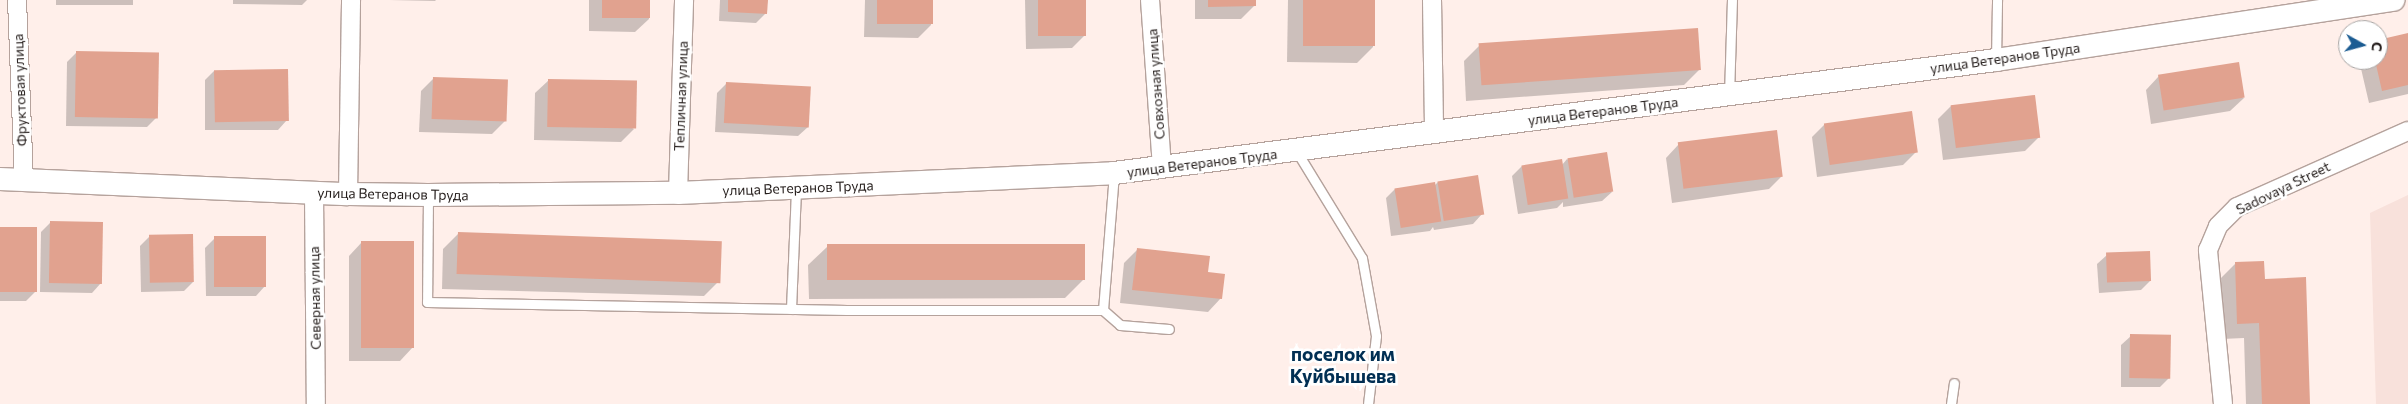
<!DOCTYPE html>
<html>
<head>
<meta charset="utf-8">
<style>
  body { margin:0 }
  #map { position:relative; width:2408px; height:404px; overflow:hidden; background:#ffefea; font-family:Commissioner,sans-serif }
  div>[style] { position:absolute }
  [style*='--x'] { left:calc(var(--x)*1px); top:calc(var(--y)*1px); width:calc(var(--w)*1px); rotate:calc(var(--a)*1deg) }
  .built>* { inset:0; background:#f8e1db }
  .shadow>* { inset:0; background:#0003; transform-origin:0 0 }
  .building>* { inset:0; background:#e1a28f; transform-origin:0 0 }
  .roads { filter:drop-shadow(1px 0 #b5a29c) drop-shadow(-1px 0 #b5a29c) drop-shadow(0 1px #b5a29c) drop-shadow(0 -1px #b5a29c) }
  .service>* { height:9px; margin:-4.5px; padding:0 4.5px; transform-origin:4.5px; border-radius:4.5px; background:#fff }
  .minor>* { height:18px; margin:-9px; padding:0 9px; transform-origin:9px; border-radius:9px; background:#fff }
  .tertiary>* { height:22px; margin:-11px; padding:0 11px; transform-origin:11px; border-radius:11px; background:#fff }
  span { translate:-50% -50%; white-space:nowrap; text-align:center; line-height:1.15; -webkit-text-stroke:5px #fff; paint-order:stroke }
  .street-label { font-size:14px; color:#251e1c }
  .district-label { font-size:19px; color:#012f53; font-weight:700 }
  .north { position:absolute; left:2338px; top:20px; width:50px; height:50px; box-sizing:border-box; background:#fff; border:1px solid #a8a5a4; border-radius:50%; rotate:97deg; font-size:14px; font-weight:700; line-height:20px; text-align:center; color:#251e1c }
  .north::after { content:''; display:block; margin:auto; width:18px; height:22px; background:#1c5c92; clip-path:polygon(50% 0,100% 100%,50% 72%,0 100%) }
</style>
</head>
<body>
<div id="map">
  <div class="built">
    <i style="clip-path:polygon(2408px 195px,2408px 404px,2376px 404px,2370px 213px)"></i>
  </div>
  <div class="shadow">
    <i style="left:56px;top:0;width:77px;height:5px"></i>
    <i style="clip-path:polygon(233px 0,307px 0,302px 5px,233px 4px)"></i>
    <i style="clip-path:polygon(389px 0,436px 0,435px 1px)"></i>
    <i style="clip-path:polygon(589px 0,649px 0,649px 19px,635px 32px,589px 31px)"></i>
    <i style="clip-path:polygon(720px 0,766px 0,766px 13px,756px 23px,719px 21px)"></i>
    <i style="clip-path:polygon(865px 0,932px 0,931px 25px,918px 38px,864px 37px)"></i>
    <i style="clip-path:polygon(1025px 0,1085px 0,1085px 35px,1072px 48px,1026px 49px)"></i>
    <i style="clip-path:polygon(1195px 0,1254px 0,1254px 6px,1241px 19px,1195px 19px)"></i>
    <i style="clip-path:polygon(1288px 0,1374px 0,1373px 47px,1357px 63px,1287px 62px)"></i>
    <i style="clip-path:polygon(2408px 34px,2408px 94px,2369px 103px,2359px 60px,2378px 60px,2378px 41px)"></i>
    <i style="clip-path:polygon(1480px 45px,1700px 69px,1684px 85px,1466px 101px,1464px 61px)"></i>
    <i style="clip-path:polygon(76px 53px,157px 117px,147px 127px,66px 126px,67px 62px)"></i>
    <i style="clip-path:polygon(214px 71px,287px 120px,278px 130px,205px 130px,205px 80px)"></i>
    <i style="clip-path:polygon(2159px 76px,2244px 98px,2230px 111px,2151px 124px,2146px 90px)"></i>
    <i style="clip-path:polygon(434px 78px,505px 121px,492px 134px,419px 132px,421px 91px)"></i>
    <i style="clip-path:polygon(549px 80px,634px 129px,621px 142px,534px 140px,535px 93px)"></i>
    <i style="clip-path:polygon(727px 83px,808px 127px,798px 136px,715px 132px,717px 93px)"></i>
    <i style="clip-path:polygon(1951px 106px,2038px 138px,2025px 151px,1943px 160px,1938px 119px)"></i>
    <i style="clip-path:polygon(1825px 124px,1916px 152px,1903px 165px,1817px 177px,1812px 137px)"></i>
    <i style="clip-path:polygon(1679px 144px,1782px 176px,1769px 189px,1672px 203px,1666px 158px)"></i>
    <i style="clip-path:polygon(1567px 159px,1612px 192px,1602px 201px,1563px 207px,1563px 202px,1557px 208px,1518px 214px,1512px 176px,1522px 166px,1562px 165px)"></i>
    <i style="clip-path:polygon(1438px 182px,1482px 214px,1473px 224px,1434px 230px,1433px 227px,1430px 231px,1391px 236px,1386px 198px,1395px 189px,1435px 185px)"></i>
    <i style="clip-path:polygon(50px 223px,101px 283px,92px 293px,40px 292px,41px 232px)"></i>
    <i style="clip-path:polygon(0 228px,35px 292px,26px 301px,0 301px)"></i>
    <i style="clip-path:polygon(459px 233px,720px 280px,704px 296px,442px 289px,443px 249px)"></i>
    <i style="clip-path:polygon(150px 236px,193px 282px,184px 291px,141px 292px,140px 246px)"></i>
    <i style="clip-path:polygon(215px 238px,265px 286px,256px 296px,206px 296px,205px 248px)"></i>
    <i style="clip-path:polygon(362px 242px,413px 347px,400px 361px,349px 361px,349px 256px)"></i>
    <i style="clip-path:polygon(827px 247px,1084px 279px,1065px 298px,809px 299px,808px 265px)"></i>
    <i style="clip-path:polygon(1137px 250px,1207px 273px,1221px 298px,1208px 312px,1120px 303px,1124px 263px)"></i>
    <i style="clip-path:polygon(2107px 255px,2150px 281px,2141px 290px,2099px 293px,2097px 264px)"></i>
    <i style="clip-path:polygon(2236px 263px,2263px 280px,2309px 404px,2246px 404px,2244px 338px,2222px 339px,2220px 279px)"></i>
    <i style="clip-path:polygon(2131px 336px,2169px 378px,2160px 387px,2121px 387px,2121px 345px)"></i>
  </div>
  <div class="building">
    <i style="left:602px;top:0;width:48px;height:18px"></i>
    <i style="clip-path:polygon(728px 0,768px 0,767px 14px,728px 12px)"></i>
    <i style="left:877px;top:0;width:56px;height:24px"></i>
    <i style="left:1038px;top:0;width:48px;height:36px"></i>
    <i style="clip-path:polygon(1208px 0,1256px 0,1256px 6px,1208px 7px)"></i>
    <i style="left:1303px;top:0;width:72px;height:46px"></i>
    <i style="left:1698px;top:28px;width:42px;height:220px;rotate:86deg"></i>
    <i style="clip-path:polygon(2408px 33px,2408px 85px,2382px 91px,2375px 60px,2378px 60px,2378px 40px)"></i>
    <i style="left:76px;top:51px;width:83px;height:66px;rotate:1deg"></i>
    <i style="left:2239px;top:62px;width:36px;height:82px;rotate:81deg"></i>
    <i style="left:288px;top:69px;width:52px;height:74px;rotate:89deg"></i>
    <i style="left:433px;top:77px;width:75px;height:42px;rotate:2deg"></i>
    <i style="left:548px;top:79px;width:89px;height:48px;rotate:1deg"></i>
    <i style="left:726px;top:82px;width:85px;height:41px;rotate:3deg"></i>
    <i style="left:2035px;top:95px;width:43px;height:85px;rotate:83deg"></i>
    <i style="left:1912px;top:111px;width:42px;height:89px;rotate:82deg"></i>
    <i style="left:1777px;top:130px;width:47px;height:100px;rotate:83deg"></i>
    <i style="left:1607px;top:152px;width:40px;height:40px;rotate:81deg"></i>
    <i style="left:1562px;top:159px;width:40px;height:41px;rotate:81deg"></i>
    <i style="left:1478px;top:175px;width:40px;height:41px;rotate:81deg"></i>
    <i style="left:1435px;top:182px;width:40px;height:41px;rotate:81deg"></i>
    <i style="left:50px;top:221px;width:53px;height:62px;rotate:1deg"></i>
    <i style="left:0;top:227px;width:37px;height:65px"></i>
    <i style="left:458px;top:232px;width:264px;height:42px;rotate:2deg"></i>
    <i style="left:193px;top:234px;width:48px;height:44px;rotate:89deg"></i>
    <i style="left:266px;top:236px;width:51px;height:52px;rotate:90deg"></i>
    <i style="left:361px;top:241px;width:53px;height:107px"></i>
    <i style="left:1085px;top:244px;width:36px;height:258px;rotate:90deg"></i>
    <i style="clip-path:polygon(1137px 248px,1210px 256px,1208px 272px,1225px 274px,1222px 299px,1132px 290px)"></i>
    <i style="left:2150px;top:251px;width:30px;height:44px;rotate:88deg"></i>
    <i style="clip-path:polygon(2264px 261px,2265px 279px,2306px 277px,2310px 404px,2262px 404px,2259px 323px,2237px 324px,2235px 262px)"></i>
    <i style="left:2130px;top:334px;width:41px;height:44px;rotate:1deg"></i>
  </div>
  <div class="roads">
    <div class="service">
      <i style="--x:1996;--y:60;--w:60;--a:-89"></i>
      <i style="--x:1729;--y:95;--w:95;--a:-88.2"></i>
      <i style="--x:1297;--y:152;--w:124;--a:58.5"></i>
      <i style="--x:1362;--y:258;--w:79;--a:79.8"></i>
      <i style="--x:1376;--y:336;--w:68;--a:96.7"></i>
      <i style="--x:428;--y:196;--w:106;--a:90.5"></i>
      <i style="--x:427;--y:302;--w:420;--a:1.1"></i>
      <i style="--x:847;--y:310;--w:256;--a:0"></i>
      <i style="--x:1103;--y:310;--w:137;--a:-85.4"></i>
      <i style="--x:791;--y:309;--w:121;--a:-87.6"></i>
      <i style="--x:1103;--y:310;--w:23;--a:41"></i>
      <i style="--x:1120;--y:325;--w:49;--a:4.7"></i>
      <i style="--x:1951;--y:404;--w:21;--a:-82"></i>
    </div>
    <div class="minor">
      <i style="--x:17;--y:0;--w:181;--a:87.8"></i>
      <i style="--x:1150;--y:0;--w:169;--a:85.9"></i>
      <i style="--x:1432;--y:0;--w:134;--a:89.1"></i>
      <i style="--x:314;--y:193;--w:211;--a:89.5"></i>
      <i style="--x:678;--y:193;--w:193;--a:-88.2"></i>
      <i style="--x:348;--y:194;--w:194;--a:-89.1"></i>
      <i style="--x:2223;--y:404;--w:155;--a:-95.6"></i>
      <i style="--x:2208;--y:250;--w:26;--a:-67"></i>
      <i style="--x:2218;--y:226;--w:27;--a:-45"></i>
      <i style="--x:2237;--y:207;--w:187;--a:-24"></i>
    </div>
    <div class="tertiary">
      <i style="--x:0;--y:179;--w:348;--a:2.5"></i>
      <i style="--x:348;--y:194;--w:80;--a:0.7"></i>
      <i style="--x:428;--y:195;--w:250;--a:-0.5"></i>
      <i style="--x:678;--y:193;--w:436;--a:-2.6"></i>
      <i style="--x:1114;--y:173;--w:889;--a:-7.3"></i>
      <i style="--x:1996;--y:60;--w:402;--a:-8.6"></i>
    </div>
  </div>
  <div class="street-label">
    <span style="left:2005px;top:58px;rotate:-8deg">улица Ветеранов Труда</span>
    <span style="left:1156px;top:84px;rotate:-94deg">Совхозная улица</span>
    <span style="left:20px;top:90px;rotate:-92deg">Фруктовая улица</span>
    <span style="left:681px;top:96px;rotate:-88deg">Тепличная улица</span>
    <span style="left:1603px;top:111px;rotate:-7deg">улица Ветеранов Труда</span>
    <span style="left:1202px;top:163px;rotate:-7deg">улица Ветеранов Труда</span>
    <span style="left:798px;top:188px;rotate:-2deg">улица Ветеранов Труда</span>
    <span style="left:2283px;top:188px;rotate:-26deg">Sadovaya Street</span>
    <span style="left:393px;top:194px;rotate:1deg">улица Ветеранов Труда</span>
    <span style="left:315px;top:298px;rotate:-91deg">Северная улица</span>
  </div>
  <div class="district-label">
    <span style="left:1343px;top:365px">поселок им<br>Куйбышева</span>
  </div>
  <div class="north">С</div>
</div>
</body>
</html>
